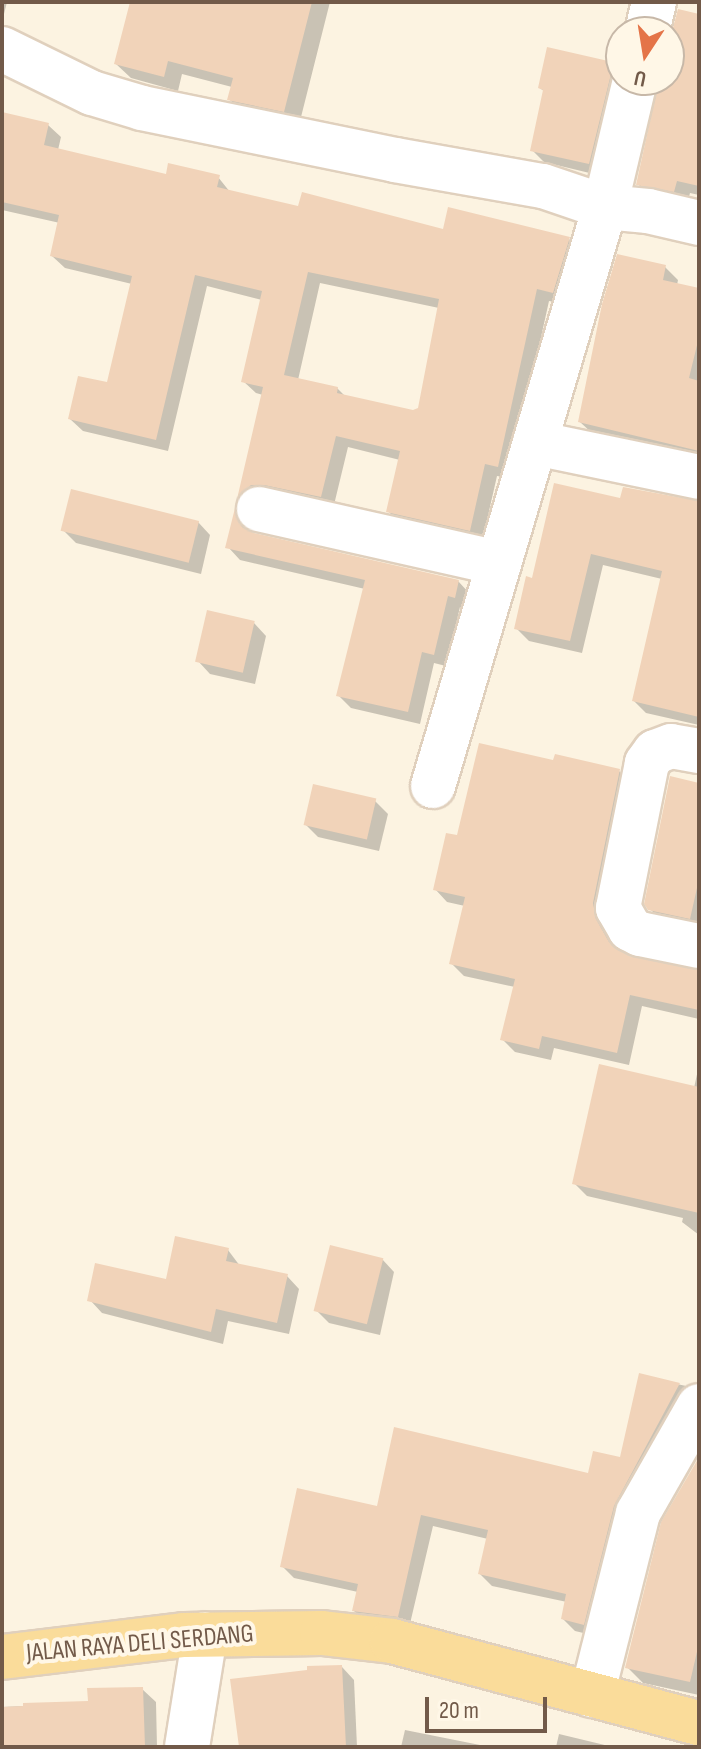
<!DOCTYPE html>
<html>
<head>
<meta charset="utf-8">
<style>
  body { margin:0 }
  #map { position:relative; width:701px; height:1749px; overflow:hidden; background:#fcf3e1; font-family:"Sofia Sans Condensed",sans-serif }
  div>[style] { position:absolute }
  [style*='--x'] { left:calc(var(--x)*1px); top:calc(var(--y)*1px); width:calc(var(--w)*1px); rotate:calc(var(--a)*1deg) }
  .shadow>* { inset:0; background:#0003 }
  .building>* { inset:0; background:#f1d3b9; transform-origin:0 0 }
  .roads { filter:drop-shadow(2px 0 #e0d0bd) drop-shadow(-2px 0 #e0d0bd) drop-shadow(0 2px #e0d0bd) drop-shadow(0 -2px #e0d0bd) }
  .minor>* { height:44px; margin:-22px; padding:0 22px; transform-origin:22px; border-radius:22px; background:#fff }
  .primary>* { height:44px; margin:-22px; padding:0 22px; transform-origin:22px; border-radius:22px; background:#fadc9a }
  span { translate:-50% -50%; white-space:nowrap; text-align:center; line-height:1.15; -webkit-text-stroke:8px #fff7e7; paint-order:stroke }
  .street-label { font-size:26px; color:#725a49 }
  .frame { position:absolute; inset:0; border:4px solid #725a49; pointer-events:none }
  .north { position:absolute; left:605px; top:16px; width:80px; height:80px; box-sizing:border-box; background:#fff7e7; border:2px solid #c7b8a8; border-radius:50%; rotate:192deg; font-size:22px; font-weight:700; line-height:32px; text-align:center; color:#725a49 }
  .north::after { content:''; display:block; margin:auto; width:28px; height:36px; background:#e47448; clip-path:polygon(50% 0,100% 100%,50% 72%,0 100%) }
  .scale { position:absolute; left:425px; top:1697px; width:122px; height:36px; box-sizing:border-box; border:4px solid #725a49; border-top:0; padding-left:10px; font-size:24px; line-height:28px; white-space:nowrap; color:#725a49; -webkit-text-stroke:6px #fff7e7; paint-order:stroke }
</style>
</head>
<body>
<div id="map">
  <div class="shadow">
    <i style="clip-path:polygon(2px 2px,7px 2px,2px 22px)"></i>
    <i style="clip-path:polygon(132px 2px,330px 2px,299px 125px,244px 114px,229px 99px,232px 87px,182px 74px,178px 91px,131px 78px,116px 64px)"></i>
    <i style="clip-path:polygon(699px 16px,699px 195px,690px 193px,687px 204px,651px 197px,638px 184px,661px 80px,669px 80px,669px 45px)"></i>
    <i style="clip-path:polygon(616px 64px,621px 69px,602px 176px,544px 162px,532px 150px,545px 92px,540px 88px)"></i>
    <i style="clip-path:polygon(evenodd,2px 114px,48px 125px,61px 137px,58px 150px,167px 176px,218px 177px,230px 192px,300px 208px,444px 231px,569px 239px,581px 251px,566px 304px,549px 301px,510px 478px,497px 476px,482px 542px,400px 524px,388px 511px,400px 460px,348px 447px,333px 509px,250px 510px,239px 498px,263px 395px,256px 393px,243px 381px,262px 300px,207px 286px,168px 451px,83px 431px,70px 419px,108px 385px,132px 284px,65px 268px,52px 256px,60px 223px,2px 210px,2px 114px,320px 283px,439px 308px,420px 409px,413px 412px,346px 397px,337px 388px,298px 380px,320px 283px)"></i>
    <i style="clip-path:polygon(665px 267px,678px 280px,677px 285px,699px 290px,699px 462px,594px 435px,580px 422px)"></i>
    <i style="clip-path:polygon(622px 500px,699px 502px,699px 725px,646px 713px,634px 701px,662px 579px,603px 565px,582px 653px,529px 641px,516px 628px,533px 580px)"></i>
    <i style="clip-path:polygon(236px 512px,247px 523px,251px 534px,458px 581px,470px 594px,467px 609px,460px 607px,446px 666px,434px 663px,420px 724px,351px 708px,338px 695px,365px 589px,240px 560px,228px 547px)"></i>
    <i style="clip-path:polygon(198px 522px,210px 535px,201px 574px,76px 543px,64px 531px)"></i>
    <i style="clip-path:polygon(254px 623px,266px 636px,255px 684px,210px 674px,198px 661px)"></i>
    <i style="clip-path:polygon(555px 762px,619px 771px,632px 784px,608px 935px,616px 949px,634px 960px,699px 972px,699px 1019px,642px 1006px,629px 1065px,554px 1048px,551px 1060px,515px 1052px,502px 1039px,515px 987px,464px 976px,451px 963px,465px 906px,447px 902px,435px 889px,458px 837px)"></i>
    <i style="clip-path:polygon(699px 785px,699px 929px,663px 922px,650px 909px)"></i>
    <i style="clip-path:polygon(375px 801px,388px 814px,379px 851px,318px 837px,305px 824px)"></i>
    <i style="clip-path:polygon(699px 1065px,699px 1235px,682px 1222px,683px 1218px,587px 1196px,575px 1184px,694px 1088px)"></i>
    <i style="clip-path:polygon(228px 1250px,240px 1266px,287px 1276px,299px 1289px,289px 1334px,228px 1321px,223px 1344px,102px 1313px,90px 1300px,167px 1281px)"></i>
    <i style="clip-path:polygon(382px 1259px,394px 1272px,380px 1335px,329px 1323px,317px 1311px)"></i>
    <i style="clip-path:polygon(641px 1376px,686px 1386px,697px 1397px,596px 1636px,575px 1631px,563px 1619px,567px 1602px,492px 1586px,480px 1574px,488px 1539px,433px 1526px,409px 1628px,366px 1622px,354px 1611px,358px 1592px,294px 1578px,282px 1566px,378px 1509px,590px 1475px,622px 1459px)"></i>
    <i style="clip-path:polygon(699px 1460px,699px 1695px,643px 1683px,627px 1667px,663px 1523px)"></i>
    <i style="clip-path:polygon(342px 1667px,354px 1680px,357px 1747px,241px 1747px)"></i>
    <i style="clip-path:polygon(142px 1689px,156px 1702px,157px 1747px,2px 1747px,2px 1707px,90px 1703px)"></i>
    <i style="clip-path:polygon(405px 1730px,490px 1747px,401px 1747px)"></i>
    <i style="clip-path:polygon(559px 1734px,613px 1747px,556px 1747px)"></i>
  </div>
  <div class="building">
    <i style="clip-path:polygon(130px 2px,312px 2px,284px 112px,227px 100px,233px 78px,168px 61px,164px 77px,114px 64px)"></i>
    <i style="clip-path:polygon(678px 9px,699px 14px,699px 186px,677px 181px,674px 192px,636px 185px,659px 80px,669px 80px,669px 42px)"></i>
    <i style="clip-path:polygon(547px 47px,617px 63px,611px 74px,589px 164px,530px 151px,543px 90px,538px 88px)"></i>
    <i style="clip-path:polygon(evenodd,2px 112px,49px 123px,44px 145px,166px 174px,168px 163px,220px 175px,217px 187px,298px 206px,302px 192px,443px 229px,448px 207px,570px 237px,553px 293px,537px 289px,498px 467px,485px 464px,470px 531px,386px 512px,400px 451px,336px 436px,321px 497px,264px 485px,251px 485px,237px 499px,263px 387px,241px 382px,262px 291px,195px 275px,156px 440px,68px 419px,78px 376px,107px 382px,132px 276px,50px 256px,59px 215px,2px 202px,2px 112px,308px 272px,439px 299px,418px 408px,413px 410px,337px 393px,338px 387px,284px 375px,308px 272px)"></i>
    <i style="clip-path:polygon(617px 254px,666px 265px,663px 280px,699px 288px,699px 337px,689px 378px,699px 381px,699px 451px,578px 422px,602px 304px)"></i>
    <i style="clip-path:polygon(554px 483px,620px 498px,623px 487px,699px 501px,699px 717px,632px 701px,662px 571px,591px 554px,570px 641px,514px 629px,526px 576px,532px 578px)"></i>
    <i style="left:71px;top:489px;width:132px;height:43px;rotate:14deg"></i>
    <i style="clip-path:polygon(235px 508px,242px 527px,254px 533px,459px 580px,455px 598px,448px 596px,434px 655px,422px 652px,408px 712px,336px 696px,365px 580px,225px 548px)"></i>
    <i style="left:207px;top:610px;width:49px;height:53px;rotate:13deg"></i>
    <i style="clip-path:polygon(479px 743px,553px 760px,555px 754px,620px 769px,593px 903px,596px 919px,609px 942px,629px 956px,699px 970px,699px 1010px,630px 995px,617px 1053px,542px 1036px,539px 1049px,500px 1040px,515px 979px,449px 964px,465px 897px,433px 890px,446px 833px,457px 835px)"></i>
    <i style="clip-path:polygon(670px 776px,699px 783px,699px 879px,690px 919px,648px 910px,644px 904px)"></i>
    <i style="left:313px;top:784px;width:65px;height:42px;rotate:13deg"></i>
    <i style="clip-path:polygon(599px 1064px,699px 1087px,699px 1213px,572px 1184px)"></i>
    <i style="clip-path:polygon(175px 1236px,229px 1248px,226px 1261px,288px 1274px,277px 1323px,216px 1309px,211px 1332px,87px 1301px,95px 1263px,166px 1279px)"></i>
    <i style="left:330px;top:1245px;width:55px;height:68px;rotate:14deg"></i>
    <i style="clip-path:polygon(639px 1373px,680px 1383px,614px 1506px,584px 1625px,561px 1619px,566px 1594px,478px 1574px,488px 1530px,421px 1515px,398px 1617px,352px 1611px,358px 1584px,280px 1567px,297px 1488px,377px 1506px,394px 1427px,588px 1473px,593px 1451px,620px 1457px)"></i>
    <i style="clip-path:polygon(698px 1459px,699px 1643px,690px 1682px,625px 1668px,661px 1522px)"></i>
    <i style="clip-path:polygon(342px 1665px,346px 1747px,239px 1747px,230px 1679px,307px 1670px,307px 1666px)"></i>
    <i style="clip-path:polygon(143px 1687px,145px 1747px,2px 1747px,2px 1707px,23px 1706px,23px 1703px,88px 1701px,87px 1688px)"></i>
  </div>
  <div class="roads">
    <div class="minor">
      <i style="--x:647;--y:32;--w:31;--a:-77"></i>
      <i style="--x:2;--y:49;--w:100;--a:26.1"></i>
      <i style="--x:92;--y:93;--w:52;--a:16.7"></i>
      <i style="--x:142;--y:108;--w:258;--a:11.6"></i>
      <i style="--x:395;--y:160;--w:150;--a:10"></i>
      <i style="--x:543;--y:186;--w:65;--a:18.7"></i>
      <i style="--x:605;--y:207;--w:43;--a:5.3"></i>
      <i style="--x:648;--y:211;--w:52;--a:13.2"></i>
      <i style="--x:535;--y:443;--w:167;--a:11.7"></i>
      <i style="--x:259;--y:509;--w:246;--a:12.7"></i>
      <i style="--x:699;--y:751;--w:28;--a:-170"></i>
      <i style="--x:671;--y:746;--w:17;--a:159"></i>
      <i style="--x:655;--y:752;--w:14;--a:126"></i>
      <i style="--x:647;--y:763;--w:148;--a:101.3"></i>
      <i style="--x:618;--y:908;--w:24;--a:60"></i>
      <i style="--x:630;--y:929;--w:11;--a:27"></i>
      <i style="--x:640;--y:934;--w:60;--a:11.5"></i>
      <i style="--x:433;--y:786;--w:604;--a:-73.46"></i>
      <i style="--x:605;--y:207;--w:130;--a:-76.7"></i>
      <i style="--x:592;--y:1695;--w:188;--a:-75.8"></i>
      <i style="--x:638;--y:1513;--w:123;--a:-60.3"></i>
      <i style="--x:187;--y:1747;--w:114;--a:-80.9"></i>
    </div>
    <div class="primary">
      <i style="--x:2;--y:1657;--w:183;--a:-6.9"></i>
      <i style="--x:184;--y:1635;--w:138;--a:-0.8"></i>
      <i style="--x:322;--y:1633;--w:70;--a:6.5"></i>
      <i style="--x:392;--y:1641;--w:318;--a:15"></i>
    </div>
  </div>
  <div class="street-label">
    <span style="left:140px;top:1644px;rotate:-5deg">JALAN RAYA DELI SERDANG</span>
  </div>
  <div class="frame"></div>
  <div class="north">U</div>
  <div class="scale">20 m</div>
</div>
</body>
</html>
